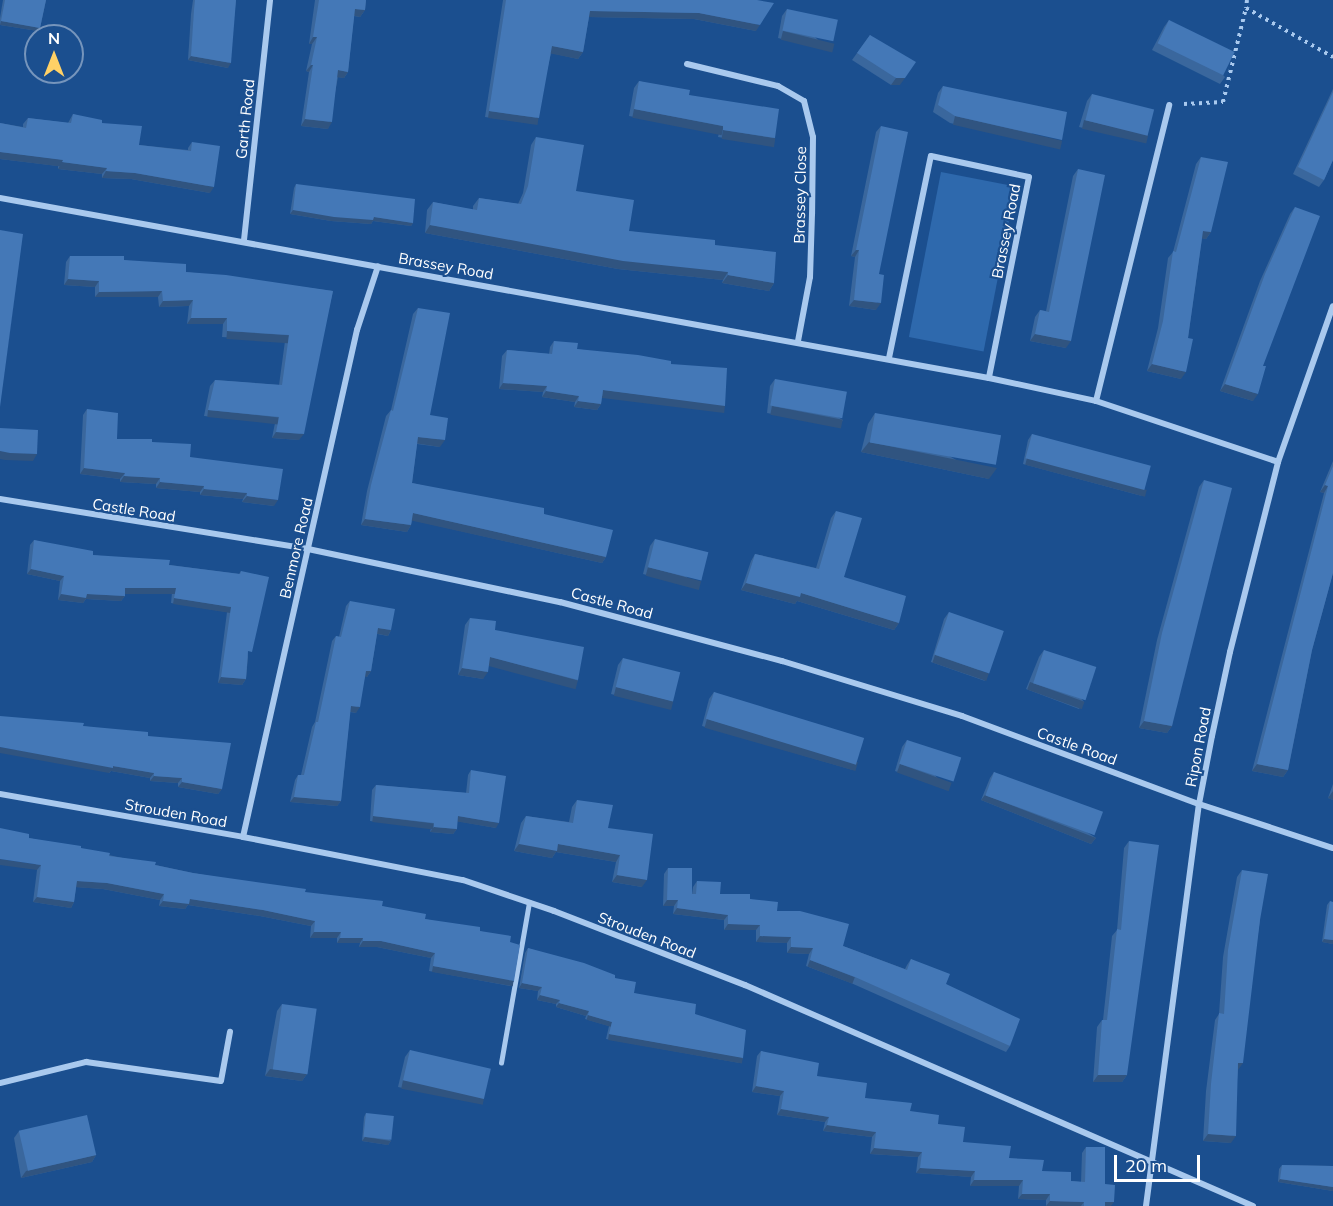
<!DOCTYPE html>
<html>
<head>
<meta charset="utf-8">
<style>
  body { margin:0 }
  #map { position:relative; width:1333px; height:1206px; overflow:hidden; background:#1b4f8f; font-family:Mulish,sans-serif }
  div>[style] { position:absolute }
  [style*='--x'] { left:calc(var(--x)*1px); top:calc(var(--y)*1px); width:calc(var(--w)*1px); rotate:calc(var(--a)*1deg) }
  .green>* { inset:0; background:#2e69ad; transform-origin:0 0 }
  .path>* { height:4px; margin-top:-2px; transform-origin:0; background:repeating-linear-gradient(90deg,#a9c9ee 0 3px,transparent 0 7.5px) }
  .lane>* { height:4.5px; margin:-2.25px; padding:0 2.25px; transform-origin:2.25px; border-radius:2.25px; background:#a9c9ee }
  .street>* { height:6px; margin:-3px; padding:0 3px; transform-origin:3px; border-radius:3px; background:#a9c9ee }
  .wall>* { inset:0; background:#3a679d }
  .shaded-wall>* { inset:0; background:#305480; transform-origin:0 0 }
  .building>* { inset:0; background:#4478b7; transform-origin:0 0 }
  span { translate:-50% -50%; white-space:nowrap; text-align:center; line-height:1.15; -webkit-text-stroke:4.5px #1b4f8f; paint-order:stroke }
  .street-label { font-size:15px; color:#fff }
  .north { position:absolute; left:24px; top:24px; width:60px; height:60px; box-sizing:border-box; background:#1b4f8f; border:2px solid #7695bc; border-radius:50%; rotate:0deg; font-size:16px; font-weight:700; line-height:24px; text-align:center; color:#fff }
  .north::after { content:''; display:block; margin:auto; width:21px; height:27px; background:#ffd166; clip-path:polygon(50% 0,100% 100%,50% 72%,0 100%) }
  .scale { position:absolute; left:1114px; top:1155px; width:86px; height:27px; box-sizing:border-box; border:3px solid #fff; border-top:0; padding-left:8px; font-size:18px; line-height:21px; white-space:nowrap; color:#fff; -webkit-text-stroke:4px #1b4f8f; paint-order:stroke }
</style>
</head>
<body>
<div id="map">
  <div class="green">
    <i style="left:941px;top:172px;width:76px;height:168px;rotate:11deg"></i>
  </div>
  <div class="path">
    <i style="--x:1247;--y:0;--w:8;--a:97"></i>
    <i style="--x:1246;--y:8;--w:100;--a:29.4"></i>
    <i style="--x:1184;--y:104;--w:39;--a:-3"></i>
    <i style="--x:1223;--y:102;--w:97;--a:-76.3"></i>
  </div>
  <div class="lane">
    <i style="--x:501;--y:1063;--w:163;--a:-80.1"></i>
  </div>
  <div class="street">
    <i style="--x:687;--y:64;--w:94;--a:13.6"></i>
    <i style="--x:778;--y:86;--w:30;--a:30"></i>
    <i style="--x:804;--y:101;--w:37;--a:76"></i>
    <i style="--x:813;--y:137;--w:77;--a:90.7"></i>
    <i style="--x:812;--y:214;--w:63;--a:91.8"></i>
    <i style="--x:810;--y:277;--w:65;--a:100.6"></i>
    <i style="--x:0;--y:198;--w:1005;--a:10.32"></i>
    <i style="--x:989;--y:378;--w:109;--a:12.1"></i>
    <i style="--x:1096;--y:401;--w:192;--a:18.5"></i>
    <i style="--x:244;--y:240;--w:241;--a:-83.8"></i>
    <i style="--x:889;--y:358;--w:206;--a:-78.3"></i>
    <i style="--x:931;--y:156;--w:100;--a:12.1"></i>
    <i style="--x:1029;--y:177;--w:205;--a:101.3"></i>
    <i style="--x:1096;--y:401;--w:305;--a:-76.1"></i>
    <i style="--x:0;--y:499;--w:312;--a:9.2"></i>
    <i style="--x:308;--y:549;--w:258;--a:11.9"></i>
    <i style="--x:560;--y:602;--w:230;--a:14.9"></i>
    <i style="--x:782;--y:661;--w:188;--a:17"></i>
    <i style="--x:962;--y:716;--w:253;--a:20.4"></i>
    <i style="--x:1199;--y:804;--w:141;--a:18.2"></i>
    <i style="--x:0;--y:794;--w:247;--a:10"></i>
    <i style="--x:243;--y:837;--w:224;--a:11.1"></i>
    <i style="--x:463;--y:880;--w:96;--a:18.8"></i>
    <i style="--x:554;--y:911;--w:205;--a:21.2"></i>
    <i style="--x:745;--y:985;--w:554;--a:23.51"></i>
    <i style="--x:243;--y:837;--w:520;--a:-77.33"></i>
    <i style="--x:357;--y:330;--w:67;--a:-71.8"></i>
    <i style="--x:0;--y:1083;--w:89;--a:-13.7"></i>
    <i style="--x:86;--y:1062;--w:136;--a:8"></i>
    <i style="--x:221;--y:1081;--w:50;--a:-79.6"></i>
    <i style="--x:1146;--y:1206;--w:405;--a:-82.5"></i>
    <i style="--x:1199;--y:804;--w:69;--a:-79.2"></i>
    <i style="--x:1212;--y:736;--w:86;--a:-77.9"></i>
    <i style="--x:1230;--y:652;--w:196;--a:-75.8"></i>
    <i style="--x:1278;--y:462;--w:165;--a:-70.6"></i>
  </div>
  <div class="wall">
    <i style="clip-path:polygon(3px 0,46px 0,40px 28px,38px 31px,0 25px,0 18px)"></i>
    <i style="clip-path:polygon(193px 0,236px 0,228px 68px,188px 60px,191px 14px)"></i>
    <i style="clip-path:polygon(315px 0,366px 0,365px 10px,360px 17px,354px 16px,348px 72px,344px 78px,338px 77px,328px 129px,301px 126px,309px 72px,306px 71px,312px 44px,309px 44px)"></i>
    <i style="clip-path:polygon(503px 0,757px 0,756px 31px,694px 19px,589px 17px,583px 52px,578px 59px,551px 53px,535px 124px,485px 117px)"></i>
    <i style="clip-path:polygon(787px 9px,829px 51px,778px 38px,782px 16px)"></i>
    <i style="clip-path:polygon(1169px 20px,1225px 77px,1220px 84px,1152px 50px,1164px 27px)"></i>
    <i style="clip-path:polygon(870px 35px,900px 85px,891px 85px,852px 60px)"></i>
    <i style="clip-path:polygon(639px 81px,689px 95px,775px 138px,770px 145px,718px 137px,719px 133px,629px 116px,634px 88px)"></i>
    <i style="clip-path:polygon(943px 86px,1057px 147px,950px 123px,933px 112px,938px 93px)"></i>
    <i style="clip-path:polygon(1333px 89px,1333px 160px,1324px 180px,1319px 187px,1293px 174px)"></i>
    <i style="clip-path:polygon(1092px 94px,1143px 142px,1079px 127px,1087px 101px)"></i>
    <i style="clip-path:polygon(73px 114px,102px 123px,139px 145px,188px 150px,188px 148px,192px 142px,210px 193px,131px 179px,102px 178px,102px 174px,58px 169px,58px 166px,0 159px,0 123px,23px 127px,23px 124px,28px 118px,68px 123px)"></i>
    <i style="clip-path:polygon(881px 126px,879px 274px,876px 310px,849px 306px,855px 257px,851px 256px,876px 132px)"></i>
    <i style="clip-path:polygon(536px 137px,576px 191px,629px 231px,715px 245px,774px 283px,769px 291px,722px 283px,723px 280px,618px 269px,425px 233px,427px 210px,433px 202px,473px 210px,473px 206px,479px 198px,518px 204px,523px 193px,531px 145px)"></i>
    <i style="clip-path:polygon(1201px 157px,1211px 232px,1206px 239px,1202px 238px,1188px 338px,1181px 379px,1147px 371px,1158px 328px,1168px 258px,1173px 252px,1196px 164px)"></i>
    <i style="clip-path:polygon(1078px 169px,1066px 348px,1030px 341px,1035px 317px,1040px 310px,1046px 311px,1073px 176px)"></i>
    <i style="clip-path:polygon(296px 184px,413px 223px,411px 226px,373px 221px,371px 224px,331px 221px,290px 214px,294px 188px)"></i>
    <i style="clip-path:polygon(1295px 207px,1253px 401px,1220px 391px,1260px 281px,1290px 214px)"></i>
    <i style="clip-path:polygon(70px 256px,124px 260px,186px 272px,333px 291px,299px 440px,272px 438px,275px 423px,204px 416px,210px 386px,215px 380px,279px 385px,285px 341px,222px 337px,223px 324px,187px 324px,189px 306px,159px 307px,158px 297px,95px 297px,95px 287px,64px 285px,66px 262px)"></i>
    <i style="clip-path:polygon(418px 308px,430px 415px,440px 447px,417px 444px,412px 483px,544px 514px,606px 557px,602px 563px,412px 520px,411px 525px,407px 532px,361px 525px,367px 491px,386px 416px,391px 410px,413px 314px)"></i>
    <i style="clip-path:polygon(554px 341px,577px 349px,671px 364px,721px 412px,602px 396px,601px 404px,597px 410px,574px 407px,575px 402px,542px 397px,543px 392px,499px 389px,502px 356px,507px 350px,549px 354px,550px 347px)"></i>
    <i style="clip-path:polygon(775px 379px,843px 420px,838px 427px,767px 413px,770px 386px)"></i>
    <i style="clip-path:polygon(87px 409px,117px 439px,152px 442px,190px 457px,274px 506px,242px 502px,243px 499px,200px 495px,200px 492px,156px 488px,156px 484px,120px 482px,120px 479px,80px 474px,83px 415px)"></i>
    <i style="clip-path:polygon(875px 413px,989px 479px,861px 452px,868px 424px)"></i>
    <i style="clip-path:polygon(1032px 434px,1142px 496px,1023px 464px,1028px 440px)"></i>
    <i style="clip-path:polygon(1333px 461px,1333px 573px,1312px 650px,1288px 770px,1283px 777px,1252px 771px,1324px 493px,1320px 492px)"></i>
    <i style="clip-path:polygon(1204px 480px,1172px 726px,1167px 733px,1139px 728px,1157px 640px,1199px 487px)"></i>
    <i style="clip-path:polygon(836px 511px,844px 577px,899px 623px,894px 630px,797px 601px,795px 604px,741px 590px,751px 561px,755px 554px,816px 568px,831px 518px)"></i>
    <i style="clip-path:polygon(655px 539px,696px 588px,643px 574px,650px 546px)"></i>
    <i style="clip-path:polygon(34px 540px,93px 555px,239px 574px,241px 571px,248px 657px,246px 679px,242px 685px,218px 683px,227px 612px,171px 603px,172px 593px,125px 593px,125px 596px,121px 601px,86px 599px,83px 603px,58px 600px,60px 581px,27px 574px,30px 545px)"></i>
    <i style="clip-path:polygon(350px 601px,391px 630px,388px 636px,377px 634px,371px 671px,367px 677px,365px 676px,356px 713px,350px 712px,341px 801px,337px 806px,290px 802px,295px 780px,298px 775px,301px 775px,312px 727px,315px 722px,332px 641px,336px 636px,339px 637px,346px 606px)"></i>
    <i style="clip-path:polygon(949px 612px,985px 681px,931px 662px,944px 619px)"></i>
    <i style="clip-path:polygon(470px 618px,495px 630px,578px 680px,574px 687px,489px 665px,483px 679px,458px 675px,465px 625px)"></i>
    <i style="clip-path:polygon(1044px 650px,1084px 702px,1079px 709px,1026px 689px,1039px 657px)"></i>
    <i style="clip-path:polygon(623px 658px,673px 701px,668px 708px,611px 694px,618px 665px)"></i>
    <i style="clip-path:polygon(714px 692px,853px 770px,702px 726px,709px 699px)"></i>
    <i style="clip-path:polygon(83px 726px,148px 736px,222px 789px,218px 794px,178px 787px,178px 783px,150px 781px,150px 778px,111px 771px,109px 773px)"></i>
    <i style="clip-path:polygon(907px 740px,947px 790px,895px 771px,902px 747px)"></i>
    <i style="clip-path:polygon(471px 770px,496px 828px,457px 821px,457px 829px,453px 834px,430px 832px,431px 828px,370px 821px,372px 790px,376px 785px,466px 793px,468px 775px)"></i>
    <i style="clip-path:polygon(994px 772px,1096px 838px,1091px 844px,981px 800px,990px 778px)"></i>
    <i style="clip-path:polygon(1333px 784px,1333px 800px,1328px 798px)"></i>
    <i style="clip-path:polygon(577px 800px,608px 828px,642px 887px,612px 882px,616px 862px,556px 852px,552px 858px,514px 851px,521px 823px,526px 816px,569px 822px,572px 807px)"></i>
    <i style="clip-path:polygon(29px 838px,193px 873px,382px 906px,425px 919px,480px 931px,510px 942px,514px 981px,510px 986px,429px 971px,431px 958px,377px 947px,359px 947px,360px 943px,337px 943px,337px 938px,310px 938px,311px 926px,260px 916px,188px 905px,185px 909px,159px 906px,160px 900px,103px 889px,76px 887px,74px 902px,71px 908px,33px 902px,37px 870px)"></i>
    <i style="clip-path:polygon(1129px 841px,1127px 1075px,1122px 1082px,1093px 1082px,1097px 1027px,1102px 1020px,1103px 1020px,1112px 936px,1117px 930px,1124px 848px)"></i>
    <i style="clip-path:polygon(668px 868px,692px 894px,693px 887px,697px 881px,720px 894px,750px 899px,777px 911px,843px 946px,905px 969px,907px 965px,911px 959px,946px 984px,1010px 1046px,1006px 1052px,851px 983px,806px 966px,809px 954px,787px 953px,787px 943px,756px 942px,756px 930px,724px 930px,724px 920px,673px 914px,674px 906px,663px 906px,664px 874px)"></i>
    <i style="clip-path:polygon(1242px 870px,1260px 920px,1238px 1070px,1231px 1143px,1203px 1141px,1206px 1091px,1215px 1020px,1219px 1014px,1223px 957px,1237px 877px)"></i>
    <i style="clip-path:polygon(1330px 901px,1333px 944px,1322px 942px,1327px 905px)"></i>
    <i style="clip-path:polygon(528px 948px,615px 978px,634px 993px,695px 1014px,743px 1058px,740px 1063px,606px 1039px,609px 1026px,585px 1019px,586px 1016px,556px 1007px,556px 1004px,537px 1000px,538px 991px,519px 988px,525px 953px)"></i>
    <i style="clip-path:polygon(282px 1004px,307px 1074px,302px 1081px,265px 1076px,277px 1011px)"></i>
    <i style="clip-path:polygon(410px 1050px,479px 1103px,398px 1087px,405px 1057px)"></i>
    <i style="clip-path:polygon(761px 1051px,865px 1098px,910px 1111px,938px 1124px,963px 1142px,1009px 1158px,1042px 1171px,1071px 1181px,1081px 1182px,1082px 1153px,1086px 1147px,1105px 1184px,1111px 1206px,1046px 1206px,1046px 1200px,1018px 1199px,1019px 1186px,970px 1186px,971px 1177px,916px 1173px,918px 1157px,870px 1154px,872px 1137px,823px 1131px,825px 1122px,777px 1115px,780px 1096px,752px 1092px,757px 1056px)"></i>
    <i style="clip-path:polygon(366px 1113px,391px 1141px,388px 1145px,362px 1141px,364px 1117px)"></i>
    <i style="clip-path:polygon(19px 1131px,96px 1155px,92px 1162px,21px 1178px,14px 1138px)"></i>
    <i style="clip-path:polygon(1282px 1165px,1333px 1166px,1333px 1191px,1278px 1182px,1279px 1169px)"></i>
  </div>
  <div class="shaded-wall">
    <i style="clip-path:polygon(355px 9px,365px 10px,360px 17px,351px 15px)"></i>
    <i style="clip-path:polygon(590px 11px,699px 13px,760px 25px,756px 31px,694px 19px,585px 17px)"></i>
    <i style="clip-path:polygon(1px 21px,40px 28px,38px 31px,0 25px)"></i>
    <i style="left:783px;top:31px;width:53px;height:9px;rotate:14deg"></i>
    <i style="clip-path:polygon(313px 37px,317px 37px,312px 44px,309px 44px)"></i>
    <i style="clip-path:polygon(552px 46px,583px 52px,578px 59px,548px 53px)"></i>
    <i style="clip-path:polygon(191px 56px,231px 63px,228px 68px,188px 60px)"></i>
    <i style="clip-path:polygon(311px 65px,313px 65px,309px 72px,306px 71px)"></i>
    <i style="clip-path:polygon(338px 70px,348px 72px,344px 78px,334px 77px)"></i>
    <i style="clip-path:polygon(896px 78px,905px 78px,900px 85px,891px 85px)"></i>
    <i style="left:634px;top:109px;width:91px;height:9px;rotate:11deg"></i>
    <i style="left:489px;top:111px;width:50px;height:7px;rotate:8deg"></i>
    <i style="left:955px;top:116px;width:110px;height:9px;rotate:13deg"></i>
    <i style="clip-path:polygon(305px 119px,332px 122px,328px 129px,301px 126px)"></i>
    <i style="left:1084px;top:120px;width:66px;height:9px;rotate:13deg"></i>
    <i style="left:723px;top:130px;width:53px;height:9px;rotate:9deg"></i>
    <i style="left:0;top:152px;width:64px;height:7px;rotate:7deg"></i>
    <i style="clip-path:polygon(62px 162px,107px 168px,102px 174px,58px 169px)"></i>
    <i style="clip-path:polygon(106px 171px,135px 173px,214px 187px,210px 193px,131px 179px,102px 178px)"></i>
    <i style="clip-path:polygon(293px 210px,374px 217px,413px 223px,411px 226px,373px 221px,371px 224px,331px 221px,290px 214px)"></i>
    <i style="clip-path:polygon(430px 225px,728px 272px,723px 280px,618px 269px,425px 233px)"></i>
    <i style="clip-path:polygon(1203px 231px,1211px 232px,1206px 239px,1198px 238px)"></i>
    <i style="clip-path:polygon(856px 250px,859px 250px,855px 257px,851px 256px)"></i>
    <i style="clip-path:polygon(728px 275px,774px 283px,769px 291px,722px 283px)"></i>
    <i style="clip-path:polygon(68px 279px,99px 281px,95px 287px,64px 285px)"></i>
    <i style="clip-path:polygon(162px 291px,158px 297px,95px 297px,99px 292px)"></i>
    <i style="clip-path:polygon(193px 300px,189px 306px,159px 307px,163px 301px)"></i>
    <i style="clip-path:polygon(854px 300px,881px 303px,876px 310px,849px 306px)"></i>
    <i style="clip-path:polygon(191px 318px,227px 318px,223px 324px,187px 324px)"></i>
    <i style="left:227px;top:331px;width:62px;height:8px;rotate:4deg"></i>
    <i style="clip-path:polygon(1035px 334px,1071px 341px,1066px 348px,1030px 341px)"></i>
    <i style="clip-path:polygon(1152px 364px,1186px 372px,1181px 379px,1147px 371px)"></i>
    <i style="clip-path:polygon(503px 383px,547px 386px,543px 392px,499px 389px)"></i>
    <i style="clip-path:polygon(1225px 384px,1258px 394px,1253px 401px,1220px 391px)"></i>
    <i style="left:603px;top:390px;width:123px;height:8px;rotate:7deg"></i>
    <i style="clip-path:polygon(546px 391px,579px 396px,575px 402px,542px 397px)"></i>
    <i style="clip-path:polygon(578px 401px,601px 404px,597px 410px,574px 407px)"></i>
    <i style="left:772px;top:406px;width:72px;height:9px;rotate:11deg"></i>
    <i style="left:208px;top:410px;width:71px;height:7px;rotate:6deg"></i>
    <i style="clip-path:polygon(276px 432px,304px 434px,299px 440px,272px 438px)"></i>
    <i style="clip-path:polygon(418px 437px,445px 440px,440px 447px,414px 443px)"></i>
    <i style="clip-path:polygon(869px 442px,997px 468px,989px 479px,861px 452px)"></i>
    <i style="clip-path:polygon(0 451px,37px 454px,33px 461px,5px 460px,0 459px)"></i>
    <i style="left:1027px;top:458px;width:124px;height:7px;rotate:15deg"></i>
    <i style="clip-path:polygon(84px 468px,125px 473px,120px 479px,80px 474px)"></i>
    <i style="clip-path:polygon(124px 476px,160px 478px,156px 484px,120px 482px)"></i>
    <i style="clip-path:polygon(160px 482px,204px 486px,200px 492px,156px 488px)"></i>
    <i style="clip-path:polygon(1325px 485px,1328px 486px,1324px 493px,1320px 492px)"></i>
    <i style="clip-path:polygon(204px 489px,247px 493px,243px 499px,200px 495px)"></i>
    <i style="clip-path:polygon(247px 496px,278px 500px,274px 506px,242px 502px)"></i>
    <i style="clip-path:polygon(413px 513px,606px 557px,602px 563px,409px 520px)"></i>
    <i style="clip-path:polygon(365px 519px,411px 525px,407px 532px,361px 525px)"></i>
    <i style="left:648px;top:567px;width:55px;height:9px;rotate:15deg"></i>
    <i style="clip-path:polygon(31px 569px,64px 576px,60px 581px,27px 574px)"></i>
    <i style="clip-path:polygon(746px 583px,801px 593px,899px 623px,894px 630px,797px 601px,795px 604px,741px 590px)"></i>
    <i style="left:125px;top:588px;width:51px;height:6px"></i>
    <i style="clip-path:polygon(61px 594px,87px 594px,125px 596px,121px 601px,86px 599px,83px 603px,58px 600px)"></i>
    <i style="left:174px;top:598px;width:58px;height:6px;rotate:9deg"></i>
    <i style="clip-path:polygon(378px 628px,391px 630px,388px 636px,374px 633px)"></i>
    <i style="left:935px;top:655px;width:57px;height:8px;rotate:19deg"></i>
    <i style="left:490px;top:657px;width:91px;height:9px;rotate:15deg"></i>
    <i style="clip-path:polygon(462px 668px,488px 672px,483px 679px,458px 675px)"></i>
    <i style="clip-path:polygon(366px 671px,371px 671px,367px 677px,362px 676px)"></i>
    <i style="clip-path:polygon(221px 677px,246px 679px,242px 685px,218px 683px)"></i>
    <i style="left:1030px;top:682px;width:58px;height:8px;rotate:20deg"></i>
    <i style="left:616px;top:687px;width:59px;height:9px;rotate:14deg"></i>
    <i style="clip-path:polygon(351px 706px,360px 707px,356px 713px,347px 711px)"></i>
    <i style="left:707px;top:719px;width:157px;height:9px;rotate:16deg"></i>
    <i style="clip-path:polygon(1144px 721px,1172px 726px,1167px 733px,1139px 728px)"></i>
    <i style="clip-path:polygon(0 747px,154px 773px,150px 778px,111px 771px,109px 773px,0 753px)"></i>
    <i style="left:900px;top:764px;width:55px;height:9px;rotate:20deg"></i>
    <i style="clip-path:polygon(1257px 764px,1288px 770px,1283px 777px,1252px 771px)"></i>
    <i style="clip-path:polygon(154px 776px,182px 778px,178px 783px,150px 781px)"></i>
    <i style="clip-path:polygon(182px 782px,222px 789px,218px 794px,178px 787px)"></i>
    <i style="clip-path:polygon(1333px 791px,1333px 800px,1328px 798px)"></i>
    <i style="clip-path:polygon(985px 795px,1096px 838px,1091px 844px,981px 800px)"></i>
    <i style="clip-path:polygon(294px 797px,341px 801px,337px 806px,290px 802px)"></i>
    <i style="left:373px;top:816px;width:61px;height:6px;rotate:7deg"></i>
    <i style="clip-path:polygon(458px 816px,499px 823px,496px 828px,454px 821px)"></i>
    <i style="clip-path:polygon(434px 827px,457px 829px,453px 834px,430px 832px)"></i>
    <i style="clip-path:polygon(519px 844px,558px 844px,620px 855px,616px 862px,556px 852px,552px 858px,514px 851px)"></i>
    <i style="clip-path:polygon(0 859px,41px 865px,37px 870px,0 865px)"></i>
    <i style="clip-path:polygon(617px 875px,647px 880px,642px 887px,612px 882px)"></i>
    <i style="clip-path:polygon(77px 881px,107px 883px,164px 894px,160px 900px,103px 889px,73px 887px)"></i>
    <i style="clip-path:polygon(37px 897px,74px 902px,71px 908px,33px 902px)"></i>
    <i style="clip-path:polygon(190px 899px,263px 910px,315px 921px,311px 926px,260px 916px,188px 905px,185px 909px,159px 906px,163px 901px)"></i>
    <i style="clip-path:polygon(667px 900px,678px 900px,674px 906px,663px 906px)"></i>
    <i style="clip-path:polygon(677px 908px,728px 915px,724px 920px,673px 914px)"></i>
    <i style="clip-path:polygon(728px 924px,760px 925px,756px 930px,724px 930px)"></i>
    <i style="clip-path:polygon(314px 932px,341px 932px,337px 938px,310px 938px)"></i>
    <i style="clip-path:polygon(760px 936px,791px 937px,787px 943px,756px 942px)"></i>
    <i style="clip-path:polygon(340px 938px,363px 938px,360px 943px,337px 943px)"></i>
    <i style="clip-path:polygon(1324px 939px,1333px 940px,1333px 944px,1322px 942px)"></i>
    <i style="clip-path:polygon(363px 941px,381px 941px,435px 953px,431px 958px,377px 947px,359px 947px)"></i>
    <i style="clip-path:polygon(791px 947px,813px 948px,809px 954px,787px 953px)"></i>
    <i style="left:810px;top:960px;width:48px;height:7px;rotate:21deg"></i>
    <i style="left:433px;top:966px;width:82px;height:6px;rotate:10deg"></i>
    <i style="clip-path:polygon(522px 983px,542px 987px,538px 991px,519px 988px)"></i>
    <i style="clip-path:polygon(540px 995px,560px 1000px,556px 1004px,537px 1000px)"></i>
    <i style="clip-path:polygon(559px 1003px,589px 1011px,586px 1016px,556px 1007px)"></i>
    <i style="left:588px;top:1015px;width:25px;height:5px;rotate:16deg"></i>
    <i style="left:609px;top:1034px;width:136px;height:6px;rotate:10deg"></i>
    <i style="clip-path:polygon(1238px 1063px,1243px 1063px,1238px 1070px)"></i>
    <i style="clip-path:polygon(270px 1069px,307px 1074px,302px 1081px,265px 1076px)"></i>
    <i style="clip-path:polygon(1098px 1075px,1127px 1075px,1122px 1082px,1093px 1082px)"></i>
    <i style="left:403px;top:1080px;width:83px;height:9px;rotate:11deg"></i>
    <i style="clip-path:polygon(756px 1086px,784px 1091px,780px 1096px,752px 1092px)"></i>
    <i style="clip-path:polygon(781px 1109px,829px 1117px,825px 1122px,777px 1115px)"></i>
    <i style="clip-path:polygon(827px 1125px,876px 1132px,872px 1137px,823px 1131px)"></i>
    <i style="clip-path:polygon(1208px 1134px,1236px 1136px,1231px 1143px,1203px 1141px)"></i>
    <i style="clip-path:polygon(365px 1137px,391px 1141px,388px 1145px,362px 1141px)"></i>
    <i style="clip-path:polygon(874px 1148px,922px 1152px,918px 1157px,870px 1154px)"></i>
    <i style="clip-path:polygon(96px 1155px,92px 1162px,21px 1178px,26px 1171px)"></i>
    <i style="clip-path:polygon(920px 1168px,975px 1171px,971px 1177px,916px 1173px)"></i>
    <i style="clip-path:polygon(1280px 1179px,1333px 1187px,1333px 1191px,1278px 1182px)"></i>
    <i style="clip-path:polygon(974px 1180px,1023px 1180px,1019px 1186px,970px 1186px)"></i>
    <i style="clip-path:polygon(1022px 1194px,1050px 1194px,1046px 1200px,1018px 1199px)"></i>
    <i style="clip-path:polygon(1050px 1201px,1084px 1202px,1081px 1206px,1046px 1206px)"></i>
    <i style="clip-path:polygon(1105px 1202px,1114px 1202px,1111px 1206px,1103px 1206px)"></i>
  </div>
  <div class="building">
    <i style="clip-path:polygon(5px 0,46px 0,40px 28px,1px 21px)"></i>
    <i style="clip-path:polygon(195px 0,236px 0,231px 63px,191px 56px,194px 10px)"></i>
    <i style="clip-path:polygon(319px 0,366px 0,365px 10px,355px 9px,348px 72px,338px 70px,332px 122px,305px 119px,313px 65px,311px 65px,317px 37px,313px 37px)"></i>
    <i style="clip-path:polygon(506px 0,757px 0,774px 3px,760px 25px,699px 13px,590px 11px,583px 52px,552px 46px,539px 118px,489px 111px)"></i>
    <i style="left:787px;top:9px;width:52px;height:22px;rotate:12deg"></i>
    <i style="left:1169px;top:20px;width:73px;height:26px;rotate:26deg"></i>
    <i style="clip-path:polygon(870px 35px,916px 62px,905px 78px,896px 78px,857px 53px)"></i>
    <i style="clip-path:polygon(639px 81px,690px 90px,689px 95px,779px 109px,775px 138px,723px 130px,723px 126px,634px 109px)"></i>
    <i style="clip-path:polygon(943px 86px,1067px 112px,1062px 140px,955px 116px,938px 105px)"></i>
    <i style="clip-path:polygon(1333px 92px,1333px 160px,1324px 180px,1298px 167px)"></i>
    <i style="left:1092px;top:94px;width:64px;height:27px;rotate:14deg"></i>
    <i style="clip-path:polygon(73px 114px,102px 120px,102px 123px,142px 126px,139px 145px,191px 151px,192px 142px,220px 146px,214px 187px,135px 173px,106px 171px,107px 168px,62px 162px,63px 160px,0 152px,0 123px,26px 128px,28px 118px,71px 123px)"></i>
    <i style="clip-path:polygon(881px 126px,908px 132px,879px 274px,884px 275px,881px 303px,854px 300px,859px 250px,856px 250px)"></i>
    <i style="clip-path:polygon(536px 137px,584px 145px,576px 191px,634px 200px,629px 231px,715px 240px,715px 245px,776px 252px,774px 283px,728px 275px,728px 272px,623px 261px,430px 225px,433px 202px,477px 210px,479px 198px,521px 204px,528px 186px)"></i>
    <i style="clip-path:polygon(1201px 157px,1228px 162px,1211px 232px,1203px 231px,1188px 338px,1193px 339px,1186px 372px,1152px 364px,1163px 321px,1173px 251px,1176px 252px)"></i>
    <i style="clip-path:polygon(1078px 169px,1105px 175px,1071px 341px,1035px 334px,1040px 310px,1049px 312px)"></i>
    <i style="clip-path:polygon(296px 184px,415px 199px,413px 223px,374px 217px,373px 220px,334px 217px,293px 210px)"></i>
    <i style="clip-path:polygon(1295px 207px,1320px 216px,1263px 366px,1266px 366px,1258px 394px,1225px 384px,1265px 274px)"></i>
    <i style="clip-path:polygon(0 230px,23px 234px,0 407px)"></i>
    <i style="clip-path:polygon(70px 256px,124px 256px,124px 260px,186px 264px,186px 272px,226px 275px,333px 291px,304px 434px,276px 432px,279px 417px,208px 410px,215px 380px,282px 385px,289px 335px,227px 331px,227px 318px,191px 318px,193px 300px,163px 301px,162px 291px,99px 292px,99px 281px,68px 279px)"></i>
    <i style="clip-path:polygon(418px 308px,450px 313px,430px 415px,448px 418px,445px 440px,418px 437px,412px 483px,544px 508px,544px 514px,613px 530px,606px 557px,413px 513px,411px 525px,365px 519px,371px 485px,391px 410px,393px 411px)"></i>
    <i style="clip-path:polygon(554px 341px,578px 343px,577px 349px,638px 355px,671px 361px,671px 364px,727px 368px,725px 406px,603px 390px,601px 404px,578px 401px,579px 396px,546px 391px,547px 386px,503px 383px,507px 350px,552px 354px)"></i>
    <i style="left:775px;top:379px;width:73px;height:27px;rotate:10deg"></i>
    <i style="clip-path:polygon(87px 409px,118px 413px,117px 439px,152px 439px,152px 442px,191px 444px,190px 457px,283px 469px,278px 500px,247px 496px,247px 493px,204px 489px,204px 486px,160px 482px,160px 478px,124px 476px,125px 473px,84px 468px)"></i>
    <i style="left:875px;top:413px;width:128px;height:30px;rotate:10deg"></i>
    <i style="clip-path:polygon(0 428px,38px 430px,37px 454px,10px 453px,0 451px)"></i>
    <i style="left:1032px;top:434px;width:123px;height:25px;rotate:15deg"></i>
    <i style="clip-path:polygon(1333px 466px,1333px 573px,1312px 650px,1288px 770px,1257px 764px,1328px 486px,1325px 485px)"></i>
    <i style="clip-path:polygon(1204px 480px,1232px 488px,1172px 726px,1144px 721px,1162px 633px)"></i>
    <i style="clip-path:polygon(836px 511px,862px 518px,844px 577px,906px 596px,899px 623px,801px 593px,800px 597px,746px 583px,755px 554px,819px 569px)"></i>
    <i style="left:655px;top:539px;width:55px;height:29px;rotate:14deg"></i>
    <i style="clip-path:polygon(34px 540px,93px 551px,93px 555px,170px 560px,169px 565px,240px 574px,241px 571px,269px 577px,252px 652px,248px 651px,246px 679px,221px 677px,231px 607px,174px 598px,176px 588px,125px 588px,125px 596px,87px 594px,86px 598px,61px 594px,64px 576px,31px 569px)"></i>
    <i style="clip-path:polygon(350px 601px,395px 609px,391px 630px,378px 628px,371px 671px,366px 671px,360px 707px,351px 706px,341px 801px,294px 797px,298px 775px,304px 775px,316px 722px,318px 722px,336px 636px,341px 637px)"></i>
    <i style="left:949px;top:612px;width:58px;height:45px;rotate:19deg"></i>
    <i style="clip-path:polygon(470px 618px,496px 621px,495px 630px,584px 647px,578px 680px,490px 657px,488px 672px,462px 668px)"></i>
    <i style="left:1044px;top:650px;width:55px;height:35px;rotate:18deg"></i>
    <i style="left:623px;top:658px;width:59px;height:30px;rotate:14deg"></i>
    <i style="left:714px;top:692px;width:157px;height:28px;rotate:17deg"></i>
    <i style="clip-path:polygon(0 716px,84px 723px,83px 726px,148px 732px,148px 736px,231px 743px,222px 789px,182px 782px,182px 778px,154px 776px,154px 773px,113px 766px,113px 768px,0 747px)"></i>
    <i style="left:907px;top:740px;width:57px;height:25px;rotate:18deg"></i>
    <i style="clip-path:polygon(471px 770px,506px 776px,499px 823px,458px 816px,457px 829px,434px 827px,434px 823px,373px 816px,376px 785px,469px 793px)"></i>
    <i style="left:994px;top:772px;width:116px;height:25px;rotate:20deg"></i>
    <i style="clip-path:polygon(577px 800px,613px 805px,608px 828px,653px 834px,647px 880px,617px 875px,620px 855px,558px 844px,557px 851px,519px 844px,526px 816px,573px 823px)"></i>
    <i style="clip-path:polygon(0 828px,29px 834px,29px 838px,81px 846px,81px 848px,110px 853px,109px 856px,156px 862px,155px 865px,193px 873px,306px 889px,305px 892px,383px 901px,382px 906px,426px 914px,425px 919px,480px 927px,480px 931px,511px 936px,510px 942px,520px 945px,514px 981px,433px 966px,435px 953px,381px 941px,363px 941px,363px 938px,340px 938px,341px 932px,314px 932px,315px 921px,263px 910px,190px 899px,189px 904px,163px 901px,164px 894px,107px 883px,77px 881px,74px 902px,37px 897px,41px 865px,0 859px)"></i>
    <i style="clip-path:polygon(1129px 841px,1159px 845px,1127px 1075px,1098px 1075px,1102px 1020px,1107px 1020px,1117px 929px,1121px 930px)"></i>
    <i style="clip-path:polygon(668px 868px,692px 868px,692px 894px,696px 894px,697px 881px,721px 882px,720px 894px,750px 894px,750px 899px,778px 902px,777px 911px,800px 911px,849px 924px,843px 946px,907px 970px,911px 959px,950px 974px,946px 984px,1020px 1019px,1010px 1046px,855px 977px,810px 960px,813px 948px,791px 947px,791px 937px,760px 936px,760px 925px,728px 924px,728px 915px,677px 908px,678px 900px,667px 900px)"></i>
    <i style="clip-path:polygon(1242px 870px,1268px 874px,1260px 920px,1243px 1063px,1238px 1063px,1236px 1136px,1208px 1134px,1211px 1084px,1219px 1013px,1224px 1014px,1228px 950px)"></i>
    <i style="clip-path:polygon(1330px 901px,1333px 902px,1333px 940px,1324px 939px)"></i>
    <i style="clip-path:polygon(528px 948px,584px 963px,615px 975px,615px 978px,636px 982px,634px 993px,696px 1004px,695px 1014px,746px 1030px,743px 1058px,609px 1034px,612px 1022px,588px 1015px,589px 1011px,559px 1003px,560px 1000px,540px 995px,542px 987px,522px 983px)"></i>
    <i style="left:282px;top:1004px;width:35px;height:66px;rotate:8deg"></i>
    <i style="left:410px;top:1050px;width:83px;height:31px;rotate:13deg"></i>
    <i style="clip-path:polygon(761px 1051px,819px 1063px,817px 1076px,867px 1083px,865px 1098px,912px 1103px,910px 1111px,939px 1115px,938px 1124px,965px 1127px,963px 1142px,1011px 1146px,1009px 1158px,1044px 1160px,1042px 1171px,1071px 1172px,1071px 1181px,1085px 1182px,1086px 1147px,1105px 1147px,1105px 1184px,1115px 1185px,1114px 1202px,1105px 1202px,1105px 1206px,1084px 1206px,1084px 1202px,1050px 1201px,1050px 1194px,1022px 1194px,1023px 1180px,974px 1180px,975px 1171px,920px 1168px,922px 1152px,874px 1148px,876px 1132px,827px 1125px,829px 1117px,781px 1109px,784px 1091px,756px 1086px)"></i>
    <i style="left:366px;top:1113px;width:28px;height:24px;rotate:6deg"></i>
    <i style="left:87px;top:1115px;width:41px;height:70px;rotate:77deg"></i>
    <i style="clip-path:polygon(1282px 1165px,1333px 1166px,1333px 1187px,1280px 1179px)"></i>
  </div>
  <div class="street-label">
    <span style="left:245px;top:119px;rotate:-84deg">Garth Road</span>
    <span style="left:800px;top:195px;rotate:-89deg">Brassey Close</span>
    <span style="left:1006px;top:231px;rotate:-79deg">Brassey Road</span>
    <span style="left:446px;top:266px;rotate:10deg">Brassey Road</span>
    <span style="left:134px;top:510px;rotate:9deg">Castle Road</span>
    <span style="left:296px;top:548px;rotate:-77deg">Benmore Road</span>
    <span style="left:612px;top:603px;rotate:15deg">Castle Road</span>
    <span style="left:1077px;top:746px;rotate:20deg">Castle Road</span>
    <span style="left:1198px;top:747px;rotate:-79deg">Ripon Road</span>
    <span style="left:176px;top:813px;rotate:10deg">Strouden Road</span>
    <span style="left:647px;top:935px;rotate:21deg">Strouden Road</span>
  </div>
  <div class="north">N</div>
  <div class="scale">20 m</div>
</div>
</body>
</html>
